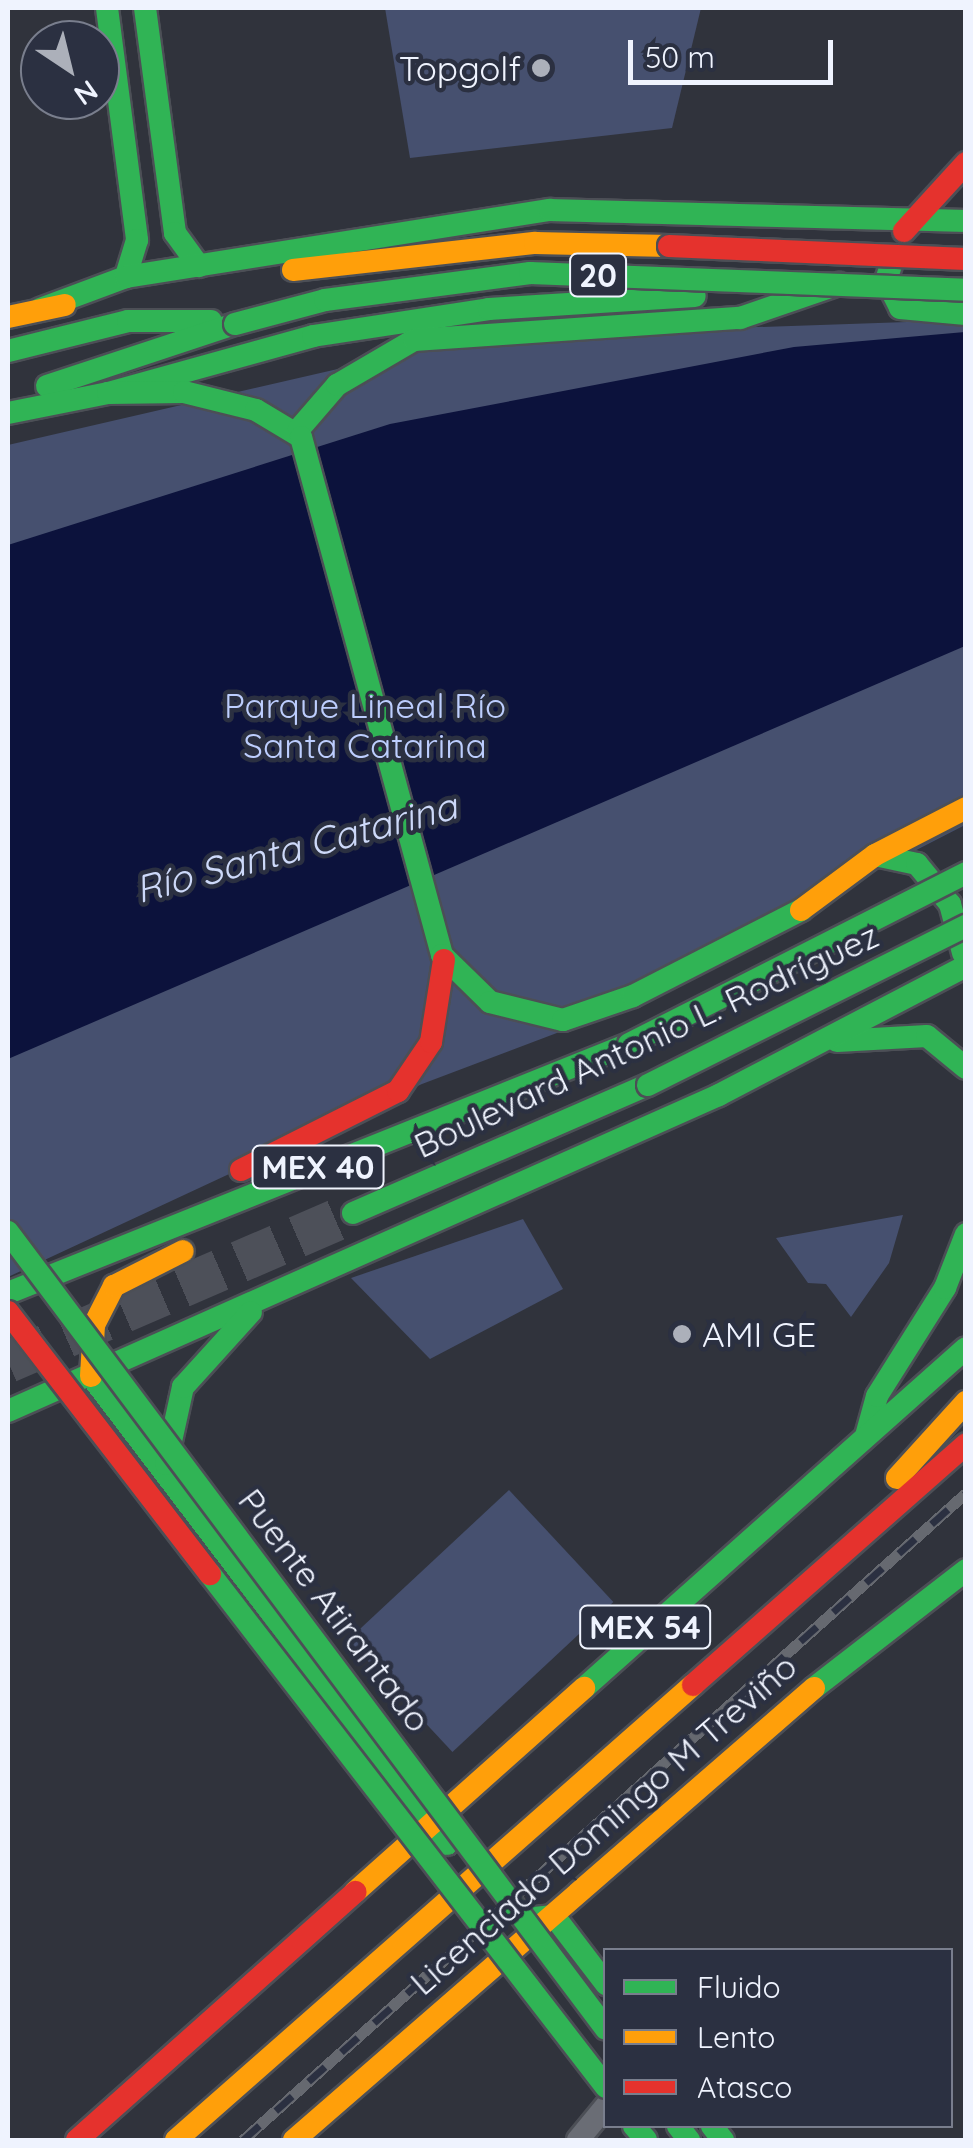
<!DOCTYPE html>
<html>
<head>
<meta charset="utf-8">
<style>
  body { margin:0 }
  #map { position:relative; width:973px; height:2148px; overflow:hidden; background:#30333c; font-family:Quicksand,sans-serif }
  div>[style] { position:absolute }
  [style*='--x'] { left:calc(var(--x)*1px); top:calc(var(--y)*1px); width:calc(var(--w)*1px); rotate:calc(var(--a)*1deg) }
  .green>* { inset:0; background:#46506f; transform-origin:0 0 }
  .water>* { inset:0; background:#0c123c }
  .highway-tunnel>* { height:42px; margin-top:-21px; transform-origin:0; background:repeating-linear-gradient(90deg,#4d5059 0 42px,transparent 0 63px) }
  .roads { filter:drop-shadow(2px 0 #4c4f56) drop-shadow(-2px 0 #4c4f56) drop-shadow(0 2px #4c4f56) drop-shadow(0 -2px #4c4f56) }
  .street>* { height:22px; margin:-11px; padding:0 11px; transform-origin:11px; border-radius:11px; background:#6a6d75 }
  .fast>* { height:22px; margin:-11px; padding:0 11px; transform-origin:11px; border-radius:11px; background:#30b455 }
  .slow>* { height:22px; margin:-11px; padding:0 11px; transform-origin:11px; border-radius:11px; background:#ff9f0a }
  .jam>* { height:22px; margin:-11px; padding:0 11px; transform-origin:11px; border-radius:11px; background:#e5322d }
  .rail>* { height:11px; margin-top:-5.5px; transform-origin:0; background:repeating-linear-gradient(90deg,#2b3041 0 22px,#666970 0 44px); box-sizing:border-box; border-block:2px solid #666970 }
  .bridges { filter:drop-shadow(2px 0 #4c4f56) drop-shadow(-2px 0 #4c4f56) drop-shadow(0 2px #4c4f56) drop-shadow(0 -2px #4c4f56) }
  .fast-bridge>* { height:22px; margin:-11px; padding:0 11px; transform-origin:11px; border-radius:11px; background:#30b455 }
  .jam-bridge>* { height:22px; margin:-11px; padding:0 11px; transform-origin:11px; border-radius:11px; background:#e5322d }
  .dots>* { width:28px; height:28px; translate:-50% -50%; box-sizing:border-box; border:5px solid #2b3041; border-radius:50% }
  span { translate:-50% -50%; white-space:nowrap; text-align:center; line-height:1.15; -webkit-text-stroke:9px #2b3041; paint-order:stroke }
  .shield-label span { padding:2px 8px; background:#2b3041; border:2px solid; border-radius:8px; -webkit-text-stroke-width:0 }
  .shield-label { font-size:32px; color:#eff3fe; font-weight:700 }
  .poi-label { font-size:35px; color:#eff3fe }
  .right { translate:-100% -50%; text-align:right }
  .left { translate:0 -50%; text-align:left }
  .park-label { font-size:35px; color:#bdcefe }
  .street-label { font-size:35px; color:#eff3fe }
  .water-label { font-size:38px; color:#cdd9f9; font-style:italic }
  .frame { position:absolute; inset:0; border:10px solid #eff3fe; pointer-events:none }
  .legend { position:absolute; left:603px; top:1948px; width:350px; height:180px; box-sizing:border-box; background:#2b3041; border:2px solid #797e8d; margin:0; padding:12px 18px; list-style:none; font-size:30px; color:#eff3fe }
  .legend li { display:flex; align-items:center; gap:20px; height:50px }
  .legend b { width:50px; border:2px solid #797e8d }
  .north { position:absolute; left:20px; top:20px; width:100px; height:100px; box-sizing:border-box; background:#2b3041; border:2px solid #797e8d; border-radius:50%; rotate:145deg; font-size:28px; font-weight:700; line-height:40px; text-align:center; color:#eff3fe }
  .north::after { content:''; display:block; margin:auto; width:35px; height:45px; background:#acb0ba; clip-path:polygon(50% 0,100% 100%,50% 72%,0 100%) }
  .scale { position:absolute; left:628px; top:40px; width:205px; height:45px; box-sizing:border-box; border:5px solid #eff3fe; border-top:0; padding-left:12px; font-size:30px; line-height:35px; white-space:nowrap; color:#eff3fe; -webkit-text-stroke:8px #2b3041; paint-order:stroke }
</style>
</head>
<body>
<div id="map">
  <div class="green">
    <i style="clip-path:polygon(385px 8px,701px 8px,672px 128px,410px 158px)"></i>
    <i style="clip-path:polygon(965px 320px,965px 825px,570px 1028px,422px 1084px,8px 1277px,8px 445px,416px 351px,553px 334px)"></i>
    <i style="clip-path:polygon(903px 1215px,889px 1263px,851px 1317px,826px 1284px,808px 1283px,776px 1238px)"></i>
    <i style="clip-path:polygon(523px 1219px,563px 1289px,430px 1359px,351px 1278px)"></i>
    <i style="left:509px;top:1490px;width:153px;height:220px;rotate:47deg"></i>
  </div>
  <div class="water">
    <i style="clip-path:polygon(965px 332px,965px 646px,8px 1059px,8px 545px,390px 424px,794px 347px)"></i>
  </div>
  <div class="highway-tunnel">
    <i style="--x:8;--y:1362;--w:376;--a:-23.4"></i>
  </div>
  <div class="roads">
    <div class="street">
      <i style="--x:578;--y:2140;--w:44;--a:-50.5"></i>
    </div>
    <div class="fast">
      <i style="--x:107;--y:8;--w:234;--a:82.6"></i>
      <i style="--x:137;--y:240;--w:39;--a:107"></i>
      <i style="--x:145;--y:8;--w:227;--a:82.4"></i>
      <i style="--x:175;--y:233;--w:41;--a:54"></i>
      <i style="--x:893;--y:259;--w:22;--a:108"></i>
      <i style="--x:886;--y:280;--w:31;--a:63"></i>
      <i style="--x:900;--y:308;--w:66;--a:5.2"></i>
      <i style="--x:40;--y:309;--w:92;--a:-20.4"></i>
      <i style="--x:126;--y:277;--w:429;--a:-9"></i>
      <i style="--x:550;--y:210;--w:416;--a:1.5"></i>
      <i style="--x:8;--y:351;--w:124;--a:-14"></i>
      <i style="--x:128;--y:321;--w:83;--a:0"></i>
      <i style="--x:47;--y:386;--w:198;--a:-18.3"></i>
      <i style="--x:108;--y:393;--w:213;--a:-15.5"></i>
      <i style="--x:313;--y:336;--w:178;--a:-8.7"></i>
      <i style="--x:489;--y:309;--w:206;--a:-3.6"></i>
      <i style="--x:8;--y:413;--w:102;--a:-11.3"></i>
      <i style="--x:108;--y:393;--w:76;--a:-0.8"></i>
      <i style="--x:184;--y:392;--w:74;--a:14"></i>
      <i style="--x:256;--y:410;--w:52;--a:31"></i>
      <i style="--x:299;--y:429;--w:58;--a:-49.2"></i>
      <i style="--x:337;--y:385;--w:89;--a:-30.3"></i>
      <i style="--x:414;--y:340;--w:327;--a:-3.9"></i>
      <i style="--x:740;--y:318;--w:105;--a:-19"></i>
      <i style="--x:301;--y:437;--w:537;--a:74.77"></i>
      <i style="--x:442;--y:955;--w:67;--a:44.4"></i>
      <i style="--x:490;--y:1002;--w:75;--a:13.9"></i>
      <i style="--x:563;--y:1020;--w:74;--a:-18.9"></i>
      <i style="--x:633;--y:996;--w:189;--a:-27.1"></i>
      <i style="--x:875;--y:855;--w:43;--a:12.1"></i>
      <i style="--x:917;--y:864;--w:52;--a:50.5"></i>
      <i style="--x:950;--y:904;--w:51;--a:75.1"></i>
      <i style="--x:837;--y:1041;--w:90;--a:-3.2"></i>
      <i style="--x:927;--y:1036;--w:50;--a:39.4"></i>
      <i style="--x:353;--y:1213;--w:322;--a:-23.5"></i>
      <i style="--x:8;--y:1293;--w:669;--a:-21.85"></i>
      <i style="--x:91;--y:1376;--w:588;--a:52.74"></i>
      <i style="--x:8;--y:1411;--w:778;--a:-23.96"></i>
      <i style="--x:719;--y:1095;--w:279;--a:-27.6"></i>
      <i style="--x:866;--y:1436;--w:41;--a:-74.6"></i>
      <i style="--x:877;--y:1396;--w:128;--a:-57.8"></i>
      <i style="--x:945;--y:1288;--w:58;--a:-68.7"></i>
      <i style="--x:166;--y:1464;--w:79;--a:-77.6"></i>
      <i style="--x:183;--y:1387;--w:101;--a:-47.8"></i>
      <i style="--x:584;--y:1688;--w:511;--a:-41.67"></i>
      <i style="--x:814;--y:1688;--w:192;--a:-37.8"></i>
      <i style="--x:534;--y:1918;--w:20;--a:-6"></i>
      <i style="--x:554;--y:1916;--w:86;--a:52.6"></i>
      <i style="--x:634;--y:2126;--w:18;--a:49"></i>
      <i style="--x:678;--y:2126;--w:18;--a:52"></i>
      <i style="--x:712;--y:2126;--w:18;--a:52"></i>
    </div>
    <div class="slow">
      <i style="--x:293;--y:270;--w:244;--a:-6.4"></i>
      <i style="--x:535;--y:243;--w:134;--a:1.3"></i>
      <i style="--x:8;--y:317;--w:58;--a:-11.9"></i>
      <i style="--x:801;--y:910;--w:92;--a:-36.6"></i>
      <i style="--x:875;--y:855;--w:102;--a:-27.3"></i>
      <i style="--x:91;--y:1376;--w:51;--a:-86.6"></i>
      <i style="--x:94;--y:1325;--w:44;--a:-62.9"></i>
      <i style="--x:114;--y:1286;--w:77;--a:-26.9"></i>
      <i style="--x:897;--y:1478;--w:103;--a:-47.8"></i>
      <i style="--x:355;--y:1892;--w:307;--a:-41.7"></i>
      <i style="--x:176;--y:2140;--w:689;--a:-41.35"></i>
      <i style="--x:294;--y:2140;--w:689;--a:-41"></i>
    </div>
    <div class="jam">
      <i style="--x:904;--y:231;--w:92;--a:-47.6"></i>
      <i style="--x:241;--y:1170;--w:176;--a:-26.7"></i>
      <i style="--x:398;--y:1091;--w:59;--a:-56"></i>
      <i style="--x:431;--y:1042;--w:83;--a:-81"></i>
      <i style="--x:693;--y:1685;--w:364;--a:-41.4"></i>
      <i style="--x:77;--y:2140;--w:373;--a:-41.7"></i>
    </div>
  </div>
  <div class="rail">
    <i style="--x:243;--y:2140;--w:970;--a:-41.82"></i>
  </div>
  <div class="bridges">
    <div class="fast-bridge">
      <i style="--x:235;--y:324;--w:93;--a:-14.9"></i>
      <i style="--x:325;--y:300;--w:207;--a:-7.5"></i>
      <i style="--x:530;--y:273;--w:436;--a:2.2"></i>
      <i style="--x:629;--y:1044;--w:378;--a:-26.9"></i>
      <i style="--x:648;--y:1085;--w:356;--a:-26.6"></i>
      <i style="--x:8;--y:1232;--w:996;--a:53.12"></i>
      <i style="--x:210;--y:1574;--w:648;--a:52.33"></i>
    </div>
    <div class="jam-bridge">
      <i style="--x:669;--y:246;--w:297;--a:2.5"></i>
      <i style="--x:8;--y:1312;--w:331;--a:52.4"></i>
    </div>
  </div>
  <div class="dots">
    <i style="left:541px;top:68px;background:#acb0ba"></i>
    <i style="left:682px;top:1334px;background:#acb0ba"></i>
  </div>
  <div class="shield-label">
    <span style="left:598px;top:275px">20</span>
    <span style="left:318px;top:1167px">MEX 40</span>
    <span style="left:645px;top:1627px">MEX 54</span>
  </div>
  <div class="poi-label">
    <span class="right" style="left:521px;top:68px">Topgolf</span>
    <span class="left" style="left:702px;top:1334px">AMI GE</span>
  </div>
  <div class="park-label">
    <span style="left:365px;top:725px">Parque Lineal Río<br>Santa Catarina</span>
  </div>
  <div class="street-label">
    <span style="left:646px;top:1040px;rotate:-25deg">Boulevard Antonio L. Rodríguez</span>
    <span style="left:335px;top:1610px;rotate:53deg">Puente Atirantado</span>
    <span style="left:603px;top:1824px;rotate:-41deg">Licenciado Domingo M Treviño</span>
  </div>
  <div class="water-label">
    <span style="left:296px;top:848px;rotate:-15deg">Río Santa Catarina</span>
  </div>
  <div class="frame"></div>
  <ul class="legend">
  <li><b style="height:12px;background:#30b455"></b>Fluido</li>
  <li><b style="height:12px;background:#ff9f0a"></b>Lento</li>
  <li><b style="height:12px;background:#e5322d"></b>Atasco</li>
  </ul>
  <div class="north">N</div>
  <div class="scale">50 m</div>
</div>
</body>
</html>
